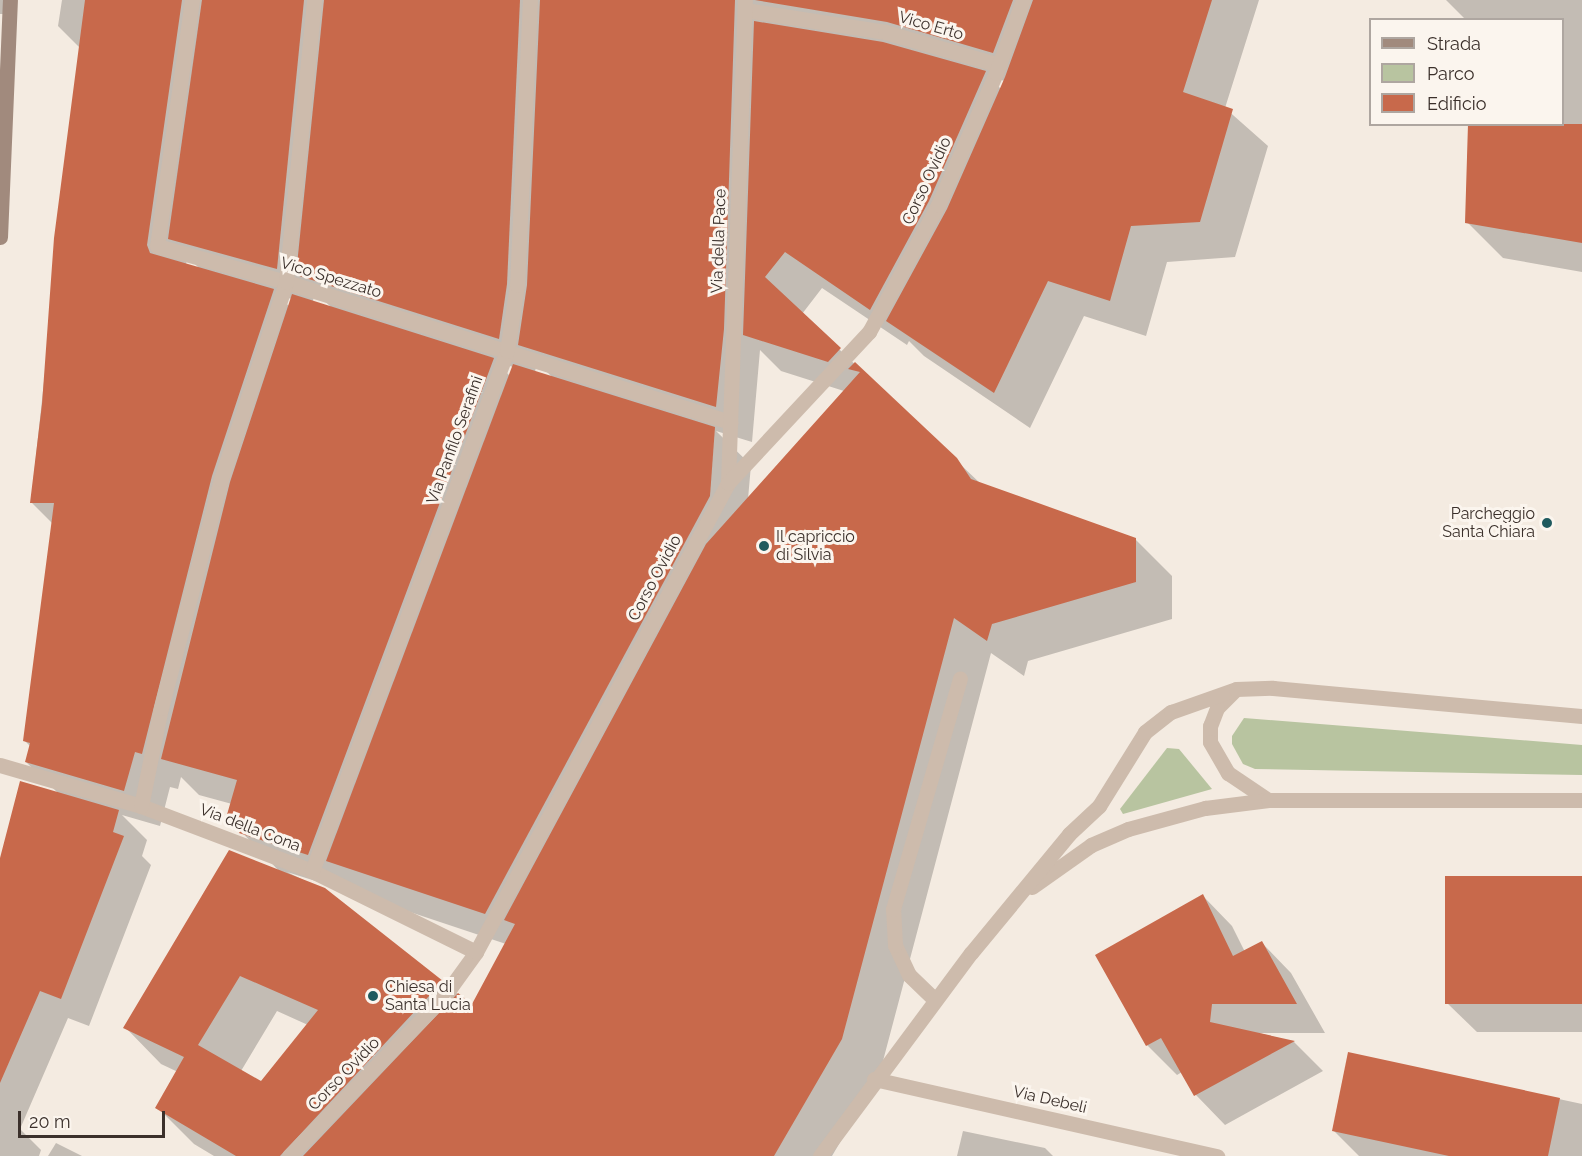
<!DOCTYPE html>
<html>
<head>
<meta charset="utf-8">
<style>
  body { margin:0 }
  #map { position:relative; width:1582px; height:1156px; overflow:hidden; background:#f4ebe1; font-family:Raleway,sans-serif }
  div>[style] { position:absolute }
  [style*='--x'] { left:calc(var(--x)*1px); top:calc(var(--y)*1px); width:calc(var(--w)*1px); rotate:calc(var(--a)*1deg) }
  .green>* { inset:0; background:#b8c4a0 }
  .shadow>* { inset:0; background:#0003; transform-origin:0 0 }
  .building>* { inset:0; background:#c8694b; transform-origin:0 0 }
  .service>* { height:15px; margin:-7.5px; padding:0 7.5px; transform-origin:7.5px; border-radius:7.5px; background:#cdbbac }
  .minor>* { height:15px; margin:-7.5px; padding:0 7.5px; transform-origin:7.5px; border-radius:7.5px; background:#cdbbac }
  .tertiary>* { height:15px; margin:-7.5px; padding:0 7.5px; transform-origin:7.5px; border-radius:7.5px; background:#cdbbac }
  .secondary>* { height:15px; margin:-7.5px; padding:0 7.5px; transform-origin:7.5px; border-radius:7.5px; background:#a18a7d }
  .dots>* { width:16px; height:16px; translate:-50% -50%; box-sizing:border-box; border:3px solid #fbf5ee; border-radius:50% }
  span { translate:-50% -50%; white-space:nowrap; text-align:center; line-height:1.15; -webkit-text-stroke:6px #fbf5ee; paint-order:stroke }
  .street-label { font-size:16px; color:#3b302b }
  .poi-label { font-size:16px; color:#3b302b }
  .right { translate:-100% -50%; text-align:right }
  .left { translate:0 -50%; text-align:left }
  .legend { position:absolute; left:1369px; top:18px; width:195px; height:108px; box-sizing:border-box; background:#fbf5ee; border:2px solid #aea6a0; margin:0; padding:8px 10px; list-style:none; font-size:18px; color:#3b302b }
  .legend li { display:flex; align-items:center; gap:12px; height:30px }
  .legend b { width:30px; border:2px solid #aea6a0 }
  .scale { position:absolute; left:18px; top:1111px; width:147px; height:27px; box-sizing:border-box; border:3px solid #3b302b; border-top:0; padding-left:8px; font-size:18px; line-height:21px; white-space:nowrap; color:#3b302b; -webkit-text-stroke:4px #fbf5ee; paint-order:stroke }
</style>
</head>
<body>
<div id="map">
  <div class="green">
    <i style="clip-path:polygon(1244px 718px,1582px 745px,1582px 775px,1255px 769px,1243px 764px,1232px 744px,1232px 736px)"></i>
    <i style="clip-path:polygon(1167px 748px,1179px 749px,1212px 789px,1123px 814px,1120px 809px)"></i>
  </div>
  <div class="shadow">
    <i style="left:0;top:0;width:12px;height:14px"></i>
    <i style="clip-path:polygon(evenodd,62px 0,1259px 0,1225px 108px,1268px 146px,1235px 257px,1167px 262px,1146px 336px,1084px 316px,1030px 428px,924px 356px,909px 341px,907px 345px,822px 288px,802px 314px,982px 485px,1136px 540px,1172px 576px,1172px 619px,1028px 661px,1024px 676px,991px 653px,879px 1076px,832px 1156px,214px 1156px,194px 1144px,157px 1107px,178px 1072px,161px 1064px,125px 1027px,280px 872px,228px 818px,232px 804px,199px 795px,181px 777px,178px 789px,170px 787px,160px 826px,122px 815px,147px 840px,142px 856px,151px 865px,89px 1026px,68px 1018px,20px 1129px,41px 1150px,39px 1156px,0 1156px,0 865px,59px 794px,26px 762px,30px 746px,24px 740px,53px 524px,31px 502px,80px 48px,58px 26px,62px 0,989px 77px,1005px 81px,1001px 89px,989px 77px,62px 0,187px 256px,201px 270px,186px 266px,187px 256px,62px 0,314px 291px,332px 308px,313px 302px,314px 291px,62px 0,277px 295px,292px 299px,290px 307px,277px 295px,62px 0,760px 350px,781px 371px,844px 391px,748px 499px,751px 465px,716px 431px,752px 442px,760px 350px,62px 0,496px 362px,513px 367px,510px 376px,496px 362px,62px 0,537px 362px,553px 378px,535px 372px,537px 362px,62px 0,287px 872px,344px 890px,506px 944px,473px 1006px,324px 890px,287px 872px,62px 0,277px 1011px,308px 1025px,262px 1083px,241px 1071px,277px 1011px)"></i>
    <i style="clip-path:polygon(1446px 0,1582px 0,1582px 272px,1503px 258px,1467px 222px,1562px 124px,1562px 20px,1466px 20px)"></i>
    <i style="clip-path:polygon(1582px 877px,1582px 1032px,1477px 1032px,1447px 1003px)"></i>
    <i style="clip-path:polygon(1203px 896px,1232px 926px,1245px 952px,1262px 943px,1291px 973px,1325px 1033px,1259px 1033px,1294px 1042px,1323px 1071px,1225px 1125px,1196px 1095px,1182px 1072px,1177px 1075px,1147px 1045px,1097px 956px)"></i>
    <i style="clip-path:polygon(1350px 1054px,1582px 1104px,1582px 1156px,1359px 1156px,1333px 1130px)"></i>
    <i style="clip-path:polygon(963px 1131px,1045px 1148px,1053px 1156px,957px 1156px)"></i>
    <i style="clip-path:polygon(56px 1143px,82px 1156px,48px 1156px)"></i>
  </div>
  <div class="building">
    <i style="clip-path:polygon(85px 0,182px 0,147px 245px,150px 253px,274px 289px,212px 476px,142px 754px,135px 752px,124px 791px,25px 762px,30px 743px,23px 741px,54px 503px,30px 503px,42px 404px,54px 238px)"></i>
    <i style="clip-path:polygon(202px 0,304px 0,277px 269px,168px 239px)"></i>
    <i style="clip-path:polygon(324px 0,520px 0,507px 284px,499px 339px,296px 275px)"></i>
    <i style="clip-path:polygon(540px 0,735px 0,724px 329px,716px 407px,518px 345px,527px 285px)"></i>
    <i style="clip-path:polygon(755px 0,1013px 0,993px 53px,887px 22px)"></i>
    <i style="clip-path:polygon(1033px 0,1212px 0,1183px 92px,1233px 109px,1200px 222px,1131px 226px,1110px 301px,1048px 281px,994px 393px,886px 321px,947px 209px,1005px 77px)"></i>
    <i style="clip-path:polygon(754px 21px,883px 42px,986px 71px,929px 201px,870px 310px,785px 252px,765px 277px,841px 348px,828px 362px,743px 335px)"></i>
    <i style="clip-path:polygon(1468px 124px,1582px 124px,1582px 243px,1465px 223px)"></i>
    <i style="clip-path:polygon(292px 294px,494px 358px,308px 855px,239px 833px,243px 826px,226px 818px,237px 780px,161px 759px,230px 482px)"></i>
    <i style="clip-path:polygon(855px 362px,957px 458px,971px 479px,1136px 538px,1136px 582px,992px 624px,987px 641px,954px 618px,842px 1039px,774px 1156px,303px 1156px,458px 993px,472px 1004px,515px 924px,504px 920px,706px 544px,860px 372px,848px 369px)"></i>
    <i style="clip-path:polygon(513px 364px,715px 427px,710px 496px,485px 914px,326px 861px)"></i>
    <i style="clip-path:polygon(20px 781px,119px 810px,113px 832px,124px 836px,61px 999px,40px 991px,0 1083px,0 858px)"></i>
    <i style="clip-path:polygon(evenodd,229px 850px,325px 888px,443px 981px,280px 1156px,236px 1156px,155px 1108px,184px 1057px,123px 1028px,229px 850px,240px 976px,318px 1010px,261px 1081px,198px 1045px,240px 976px)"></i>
    <i style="left:1445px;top:876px;width:137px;height:128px"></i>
    <i style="clip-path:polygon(1203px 894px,1233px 956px,1262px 941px,1297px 1004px,1212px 1004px,1210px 1022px,1295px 1041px,1194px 1096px,1161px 1038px,1146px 1046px,1095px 955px)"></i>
    <i style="clip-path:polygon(1348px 1052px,1560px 1098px,1548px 1156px,1449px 1156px,1332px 1131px)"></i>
  </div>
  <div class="service">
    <i style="--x:192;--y:0;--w:248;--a:98.1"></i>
    <i style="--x:157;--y:246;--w:134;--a:15.6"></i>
    <i style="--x:286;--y:282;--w:466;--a:17.5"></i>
    <i style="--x:935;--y:1000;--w:36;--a:-136"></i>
    <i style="--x:909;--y:975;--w:33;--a:-115"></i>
    <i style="--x:895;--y:945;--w:36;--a:-93"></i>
    <i style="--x:893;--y:909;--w:240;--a:-73.8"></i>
  </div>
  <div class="minor">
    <i style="--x:745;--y:10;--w:142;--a:8.9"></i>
    <i style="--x:885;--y:32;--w:119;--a:16.1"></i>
    <i style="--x:728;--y:483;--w:483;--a:-88"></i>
    <i style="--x:0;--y:765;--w:147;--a:16.2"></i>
    <i style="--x:141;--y:806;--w:183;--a:20.8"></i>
    <i style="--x:312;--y:871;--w:183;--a:26.3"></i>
    <i style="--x:141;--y:806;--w:100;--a:-78.5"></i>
    <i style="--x:161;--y:708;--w:237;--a:-75.3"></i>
    <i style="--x:221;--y:479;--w:207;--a:-71.7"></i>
    <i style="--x:286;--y:282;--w:283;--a:-84.3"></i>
    <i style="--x:312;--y:871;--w:555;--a:-69.44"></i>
    <i style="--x:507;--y:351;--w:67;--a:-81.4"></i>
    <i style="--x:517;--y:285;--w:285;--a:-87.4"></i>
    <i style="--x:874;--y:1079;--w:352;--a:12.7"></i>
    <i style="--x:289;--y:1156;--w:224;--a:-45.9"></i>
    <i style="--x:445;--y:995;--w:53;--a:-54.2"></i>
    <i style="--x:476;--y:952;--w:532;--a:-61.75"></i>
    <i style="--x:728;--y:483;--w:207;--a:-47"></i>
    <i style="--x:869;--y:332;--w:145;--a:-61.5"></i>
    <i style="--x:938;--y:205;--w:144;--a:-66.3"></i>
    <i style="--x:996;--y:73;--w:78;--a:-69.7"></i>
  </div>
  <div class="tertiary">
    <i style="--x:1234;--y:691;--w:24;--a:135"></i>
    <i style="--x:1217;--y:708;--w:19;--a:111"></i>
    <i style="--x:1210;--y:726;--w:16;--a:90"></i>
    <i style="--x:1210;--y:742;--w:36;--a:60"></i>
    <i style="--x:1228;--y:773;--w:48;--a:34"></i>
    <i style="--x:1032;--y:887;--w:72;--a:-35.4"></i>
    <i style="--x:1091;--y:845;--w:40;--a:-23.4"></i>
    <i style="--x:1128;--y:829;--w:80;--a:-15.3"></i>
    <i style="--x:1205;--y:808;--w:64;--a:-7.2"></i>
    <i style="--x:1268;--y:800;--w:314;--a:0"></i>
    <i style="--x:820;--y:1156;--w:253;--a:-53.4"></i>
    <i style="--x:971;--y:953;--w:154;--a:-50.5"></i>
    <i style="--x:1069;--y:834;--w:41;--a:-43"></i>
    <i style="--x:1099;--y:806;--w:87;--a:-58.1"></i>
    <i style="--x:1145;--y:732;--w:33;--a:-38"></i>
    <i style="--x:1171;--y:712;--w:69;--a:-19.5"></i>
    <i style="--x:1236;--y:689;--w:37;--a:-2"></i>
    <i style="--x:1273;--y:688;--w:310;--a:5.2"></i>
  </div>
  <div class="secondary">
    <i style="--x:0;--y:237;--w:237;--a:-87.6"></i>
  </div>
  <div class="dots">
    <i style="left:1547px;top:523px;background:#1f5a5e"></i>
    <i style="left:764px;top:546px;background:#1f5a5e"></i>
    <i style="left:373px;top:996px;background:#1f5a5e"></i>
  </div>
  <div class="street-label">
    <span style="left:931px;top:26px;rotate:16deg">Vico Erto</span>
    <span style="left:927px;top:181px;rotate:-65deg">Corso Ovidio</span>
    <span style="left:719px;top:241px;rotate:-88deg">Via della Pace</span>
    <span style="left:331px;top:278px;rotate:17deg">Vico Spezzato</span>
    <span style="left:455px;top:440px;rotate:-70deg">Via Panfilo Serafini</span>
    <span style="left:655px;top:578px;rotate:-62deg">Corso Ovidio</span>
    <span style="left:250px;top:828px;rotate:21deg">Via della Cona</span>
    <span style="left:344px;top:1074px;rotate:-46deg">Corso Ovidio</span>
    <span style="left:1050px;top:1100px;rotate:13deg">Via Debeli</span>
  </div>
  <div class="poi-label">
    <span class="right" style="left:1535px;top:523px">Parcheggio<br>Santa Chiara</span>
    <span class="left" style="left:776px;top:546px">Il capriccio<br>di Silvia</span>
    <span class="left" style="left:385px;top:996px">Chiesa di<br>Santa Lucia</span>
  </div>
  <ul class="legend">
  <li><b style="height:8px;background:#a18a7d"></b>Strada</li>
  <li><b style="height:16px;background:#b8c4a0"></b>Parco</li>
  <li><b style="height:16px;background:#c8694b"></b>Edificio</li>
  </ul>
  <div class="scale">20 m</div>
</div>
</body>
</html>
